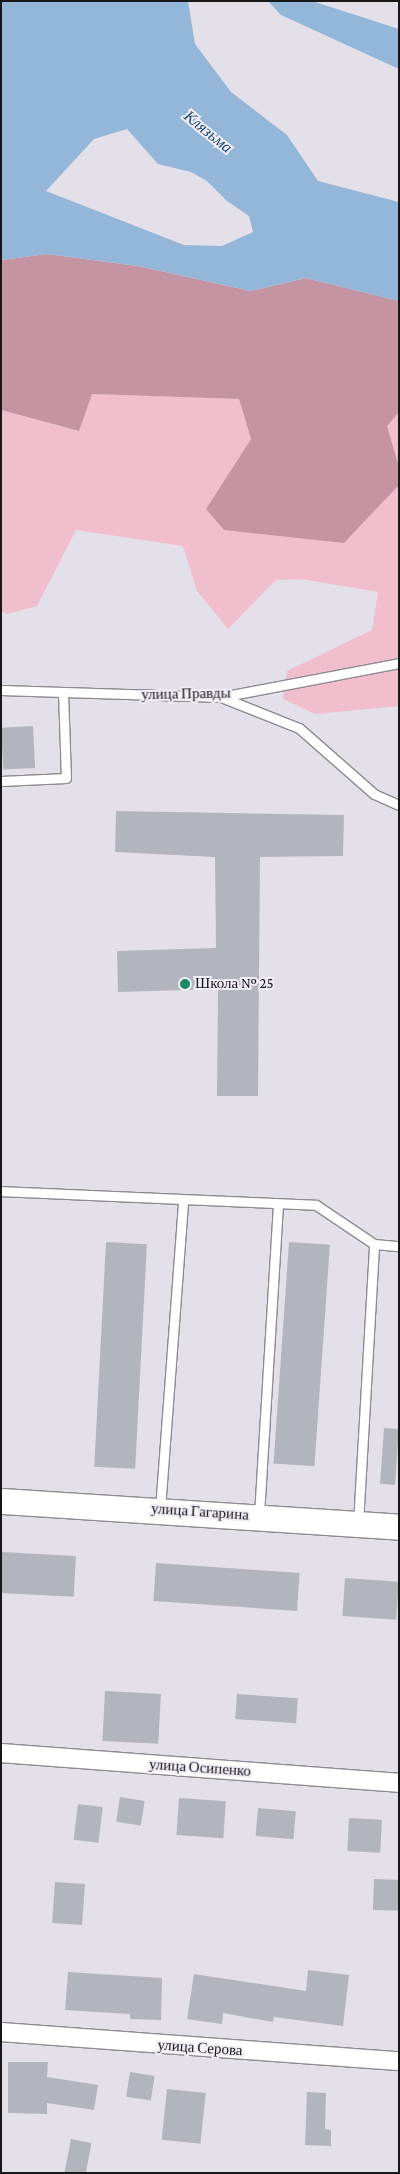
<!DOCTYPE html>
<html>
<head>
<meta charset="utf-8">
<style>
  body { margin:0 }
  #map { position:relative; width:400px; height:2174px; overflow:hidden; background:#e4e0e9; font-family:"Crimson Pro",serif }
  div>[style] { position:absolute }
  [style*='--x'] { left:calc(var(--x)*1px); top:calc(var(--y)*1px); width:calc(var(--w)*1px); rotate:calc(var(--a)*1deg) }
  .green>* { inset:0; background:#f1becd }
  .forest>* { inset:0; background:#c594a3 }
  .water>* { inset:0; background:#94b6d9 }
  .building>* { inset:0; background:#b3b5be; transform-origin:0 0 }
  .roads { filter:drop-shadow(1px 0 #8d8a92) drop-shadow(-1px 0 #8d8a92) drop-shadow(0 1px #8d8a92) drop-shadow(0 -1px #8d8a92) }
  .lane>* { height:9px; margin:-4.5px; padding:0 4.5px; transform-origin:4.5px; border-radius:4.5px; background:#fff }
  .street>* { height:18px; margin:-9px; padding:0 9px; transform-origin:9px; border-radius:9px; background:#fff }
  .secondary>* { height:25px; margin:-12.5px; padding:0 12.5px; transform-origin:12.5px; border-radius:12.5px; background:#fff }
  .dots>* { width:14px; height:14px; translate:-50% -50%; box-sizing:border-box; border:2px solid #f1edf7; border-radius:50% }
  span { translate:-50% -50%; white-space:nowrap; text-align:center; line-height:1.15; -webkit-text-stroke:4px #f1edf7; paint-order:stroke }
  .street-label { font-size:15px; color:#18171a }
  .poi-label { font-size:15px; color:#18171a }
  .left { translate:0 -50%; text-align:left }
  .water-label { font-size:16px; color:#164875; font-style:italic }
  .frame { position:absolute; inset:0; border:2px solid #18171a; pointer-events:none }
</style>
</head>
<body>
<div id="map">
  <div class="green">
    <i style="clip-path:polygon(92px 394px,239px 399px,251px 439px,206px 509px,344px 543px,399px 485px,399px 706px,315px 714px,283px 699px,287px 671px,372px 630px,378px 592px,301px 579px,276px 580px,228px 629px,197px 591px,183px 546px,76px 530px,37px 606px,7px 614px,1px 611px,1px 410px,78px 431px)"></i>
    <i style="clip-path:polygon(399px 412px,399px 467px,387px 426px)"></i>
  </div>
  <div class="forest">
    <i style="clip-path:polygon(47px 254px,138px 266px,251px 291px,306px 278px,399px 301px,399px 412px,387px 426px,399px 467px,399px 485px,344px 543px,224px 530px,206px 509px,251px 439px,239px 399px,92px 394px,79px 431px,1px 410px,1px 260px)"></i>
  </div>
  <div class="water">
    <i style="clip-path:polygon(evenodd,1px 1px,188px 1px,195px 44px,231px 92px,287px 135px,318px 181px,399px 202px,399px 301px,306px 278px,251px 291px,138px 266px,47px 254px,1px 260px,1px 1px,127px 129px,158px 164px,191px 172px,207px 181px,227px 201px,249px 216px,253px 232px,222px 246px,184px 245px,46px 191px,94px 139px,127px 129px)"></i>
    <i style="clip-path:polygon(268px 1px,312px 1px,399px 29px,399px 69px,281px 15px)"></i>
  </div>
  <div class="building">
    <i style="left:33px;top:726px;width:42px;height:32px;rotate:87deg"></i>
    <i style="clip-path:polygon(116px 811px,344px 815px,343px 856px,260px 857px,258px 1096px,217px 1096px,218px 989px,118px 992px,117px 951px,216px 948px,215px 857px,115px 852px)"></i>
    <i style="left:106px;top:1242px;width:41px;height:225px;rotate:3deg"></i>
    <i style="left:289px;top:1242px;width:41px;height:222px;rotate:4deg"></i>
    <i style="left:384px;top:1428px;width:15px;height:56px;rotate:4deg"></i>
    <i style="left:1px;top:1552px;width:75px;height:41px;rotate:3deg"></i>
    <i style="left:156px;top:1563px;width:144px;height:38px;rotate:4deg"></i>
    <i style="left:345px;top:1578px;width:54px;height:38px;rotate:4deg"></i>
    <i style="left:105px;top:1691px;width:56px;height:50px;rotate:3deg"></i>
    <i style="left:237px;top:1694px;width:61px;height:25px;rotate:4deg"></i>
    <i style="left:120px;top:1797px;width:25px;height:25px;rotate:9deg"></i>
    <i style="left:179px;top:1798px;width:47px;height:37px;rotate:4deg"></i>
    <i style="left:78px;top:1804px;width:25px;height:36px;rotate:7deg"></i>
    <i style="left:258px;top:1808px;width:38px;height:28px;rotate:5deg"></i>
    <i style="left:349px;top:1818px;width:33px;height:33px;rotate:3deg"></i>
    <i style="left:374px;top:1879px;width:25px;height:31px;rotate:2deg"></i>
    <i style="left:55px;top:1882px;width:30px;height:41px;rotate:4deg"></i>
    <i style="clip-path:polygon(308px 1970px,349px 1975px,343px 2026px,274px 2017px,273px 2022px,223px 2013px,222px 2024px,187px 2019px,194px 1974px,306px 1991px)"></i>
    <i style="clip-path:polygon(68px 1972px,162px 1978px,161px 2020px,130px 2019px,130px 2014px,65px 2010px)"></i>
    <i style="clip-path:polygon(8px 2062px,48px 2062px,47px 2077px,98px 2085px,94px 2110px,47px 2103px,47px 2114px,8px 2113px)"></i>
    <i style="left:130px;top:2072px;width:25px;height:25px;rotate:9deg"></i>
    <i style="left:167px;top:2089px;width:39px;height:51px;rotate:6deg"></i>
    <i style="clip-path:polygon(307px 2092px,326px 2093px,325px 2129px,331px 2130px,331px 2146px,305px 2145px)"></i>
    <i style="left:71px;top:2139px;width:21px;height:35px;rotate:11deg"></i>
  </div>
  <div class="roads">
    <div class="lane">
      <i style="--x:1;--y:690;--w:220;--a:1.8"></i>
      <i style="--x:221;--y:697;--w:181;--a:-10.8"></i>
      <i style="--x:221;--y:697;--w:84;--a:21.7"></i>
      <i style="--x:299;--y:728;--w:100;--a:41.3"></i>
      <i style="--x:374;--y:794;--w:27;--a:24"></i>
      <i style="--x:1;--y:781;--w:65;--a:-2.6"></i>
      <i style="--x:66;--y:778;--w:85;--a:-92"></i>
      <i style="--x:1;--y:1191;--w:315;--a:2.5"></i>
      <i style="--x:316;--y:1205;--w:70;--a:33.9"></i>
      <i style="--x:374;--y:1244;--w:25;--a:5"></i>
      <i style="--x:160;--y:1509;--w:310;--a:-85.7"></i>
      <i style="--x:259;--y:1515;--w:311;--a:-86.5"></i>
      <i style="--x:358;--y:1524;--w:280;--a:-86.7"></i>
    </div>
    <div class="street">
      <i style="--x:1;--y:1753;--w:399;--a:4.3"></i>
      <i style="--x:1;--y:2032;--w:399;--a:4.2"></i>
    </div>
    <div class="secondary">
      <i style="--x:1;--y:1501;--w:399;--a:3.7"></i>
    </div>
  </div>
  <div class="dots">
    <i style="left:185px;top:984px;background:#1c8866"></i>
  </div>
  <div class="street-label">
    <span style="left:186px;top:694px;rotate:-1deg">улица Правды</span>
    <span style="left:200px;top:1512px;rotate:4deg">улица Гагарина</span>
    <span style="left:200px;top:1768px;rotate:4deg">улица Осипенко</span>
    <span style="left:200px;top:2048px;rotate:4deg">улица Серова</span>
  </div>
  <div class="poi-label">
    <span class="left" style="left:195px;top:984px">Школа № 25</span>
  </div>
  <div class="water-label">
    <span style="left:208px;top:132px;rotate:39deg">Клязьма</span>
  </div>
  <div class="frame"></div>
</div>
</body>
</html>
